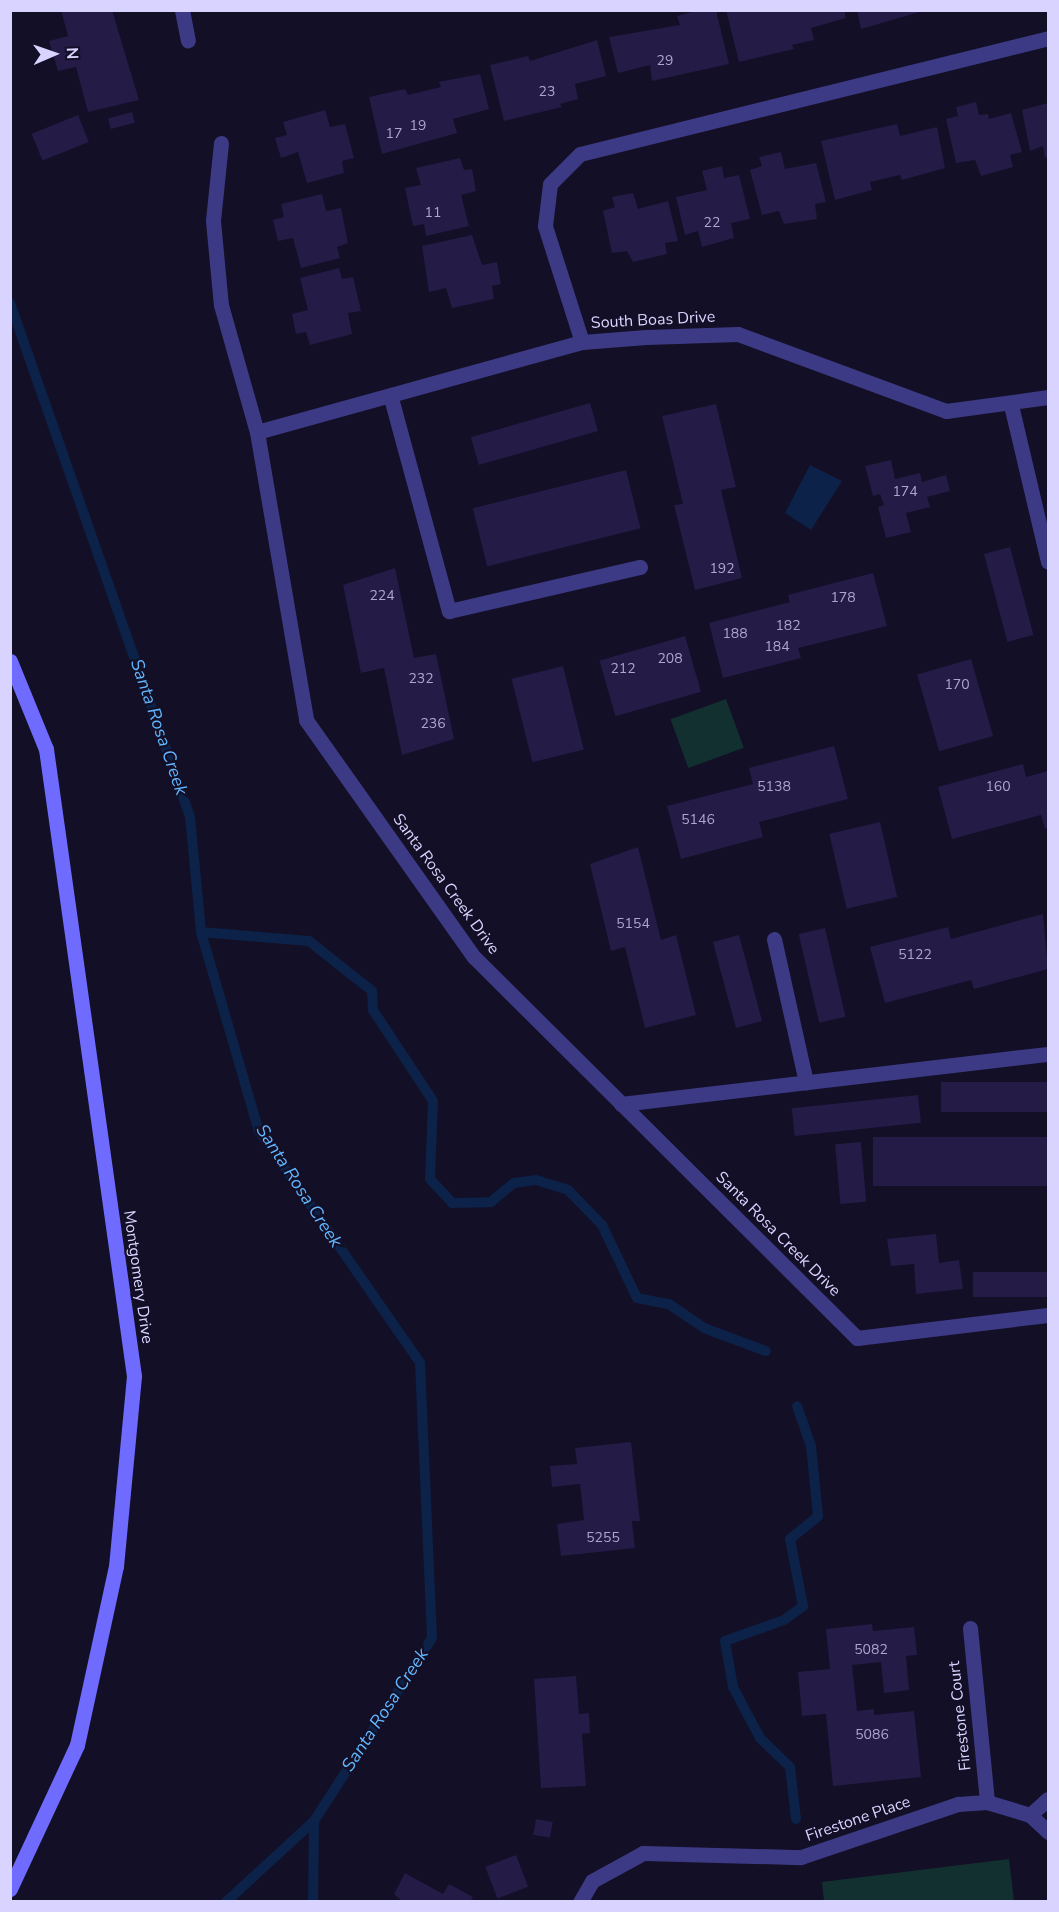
<!DOCTYPE html>
<html>
<head>
<meta charset="utf-8">
<style>
  body { margin:0 }
  #map { position:relative; width:1059px; height:1912px; overflow:hidden; background:#130f26; font-family:"Nunito Sans",sans-serif }
  div>[style] { position:absolute }
  [style*='--x'] { left:calc(var(--x)*1px); top:calc(var(--y)*1px); width:calc(var(--w)*1px); rotate:calc(var(--a)*1deg) }
  .green>* { inset:0; background:#12302f; transform-origin:0 0 }
  .water>* { inset:0; background:#0c2248 }
  .stream>* { height:10px; margin:-5px; padding:0 5px; transform-origin:5px; border-radius:5px; background:#0c2248 }
  .building>* { inset:0; background:#241b47; transform-origin:0 0 }
  .lane>* { height:15px; margin:-7.5px; padding:0 7.5px; transform-origin:7.5px; border-radius:7.5px; background:#3d3a85 }
  .street>* { height:15px; margin:-7.5px; padding:0 7.5px; transform-origin:7.5px; border-radius:7.5px; background:#3d3a85 }
  .secondary>* { height:15px; margin:-7.5px; padding:0 7.5px; transform-origin:7.5px; border-radius:7.5px; background:#6f6bff }
  span { translate:-50% -50%; white-space:nowrap; text-align:center; line-height:1.15; -webkit-text-stroke:4.5px #130f26; paint-order:stroke }
  .number-label { font-size:14px; color:#aca6d1 }
  .number-label span { -webkit-text-stroke-width:0 }
  .street-label { font-size:16px; color:#d9d4ff }
  .water-label { font-size:18px; color:#62b6ff; font-style:italic }
  .frame { position:absolute; inset:0; border:12px solid #d9d4ff; pointer-events:none }
  .north { position:absolute; left:24px; top:24px; width:60px; height:60px; -webkit-text-stroke:4px #130f26; paint-order:stroke; rotate:88deg; font-size:16px; font-weight:700; line-height:24px; text-align:center; color:#d9d4ff }
  .north::after { content:''; display:block; margin:auto; width:21px; height:27px; background:#d9d4ff; clip-path:polygon(50% 0,100% 100%,50% 72%,0 100%) }
</style>
</head>
<body>
<div id="map">
  <div class="green">
    <i style="left:726px;top:699px;width:52px;height:59px;rotate:70deg"></i>
    <i style="clip-path:polygon(1009px 1859px,1014px 1901px,824px 1901px,822px 1882px)"></i>
  </div>
  <div class="water">
    <i style="clip-path:polygon(810px 465px,842px 481px,811px 530px,785px 513px)"></i>
  </div>
  <div class="stream">
    <i style="--x:10;--y:303;--w:545;--a:70.7"></i>
    <i style="--x:190;--y:817;--w:116;--a:84.5"></i>
    <i style="--x:201;--y:932;--w:207;--a:73.8"></i>
    <i style="--x:259;--y:1131;--w:282;--a:55.2"></i>
    <i style="--x:420;--y:1363;--w:275;--a:87.5"></i>
    <i style="--x:432;--y:1638;--w:218;--a:122.8"></i>
    <i style="--x:314;--y:1821;--w:120;--a:137.4"></i>
    <i style="--x:201;--y:932;--w:108;--a:4.8"></i>
    <i style="--x:309;--y:941;--w:80;--a:38.4"></i>
    <i style="--x:372;--y:991;--w:19;--a:87"></i>
    <i style="--x:373;--y:1010;--w:109;--a:56.6"></i>
    <i style="--x:433;--y:1101;--w:78;--a:92.2"></i>
    <i style="--x:430;--y:1179;--w:33;--a:47"></i>
    <i style="--x:452;--y:1203;--w:39;--a:-1"></i>
    <i style="--x:491;--y:1202;--w:30;--a:-40"></i>
    <i style="--x:514;--y:1183;--w:22;--a:-8"></i>
    <i style="--x:536;--y:1180;--w:34;--a:17"></i>
    <i style="--x:568;--y:1190;--w:49;--a:45.8"></i>
    <i style="--x:602;--y:1225;--w:81;--a:64.4"></i>
    <i style="--x:637;--y:1298;--w:33;--a:11"></i>
    <i style="--x:669;--y:1304;--w:42;--a:34.4"></i>
    <i style="--x:704;--y:1328;--w:66;--a:20.4"></i>
    <i style="--x:796;--y:1819;--w:52;--a:-96.6"></i>
    <i style="--x:790;--y:1767;--w:42;--a:-136"></i>
    <i style="--x:760;--y:1738;--w:58;--a:-117.9"></i>
    <i style="--x:733;--y:1687;--w:47;--a:-99.9"></i>
    <i style="--x:725;--y:1641;--w:63;--a:-19.6"></i>
    <i style="--x:784;--y:1620;--w:24;--a:-36"></i>
    <i style="--x:803;--y:1606;--w:68;--a:-101"></i>
    <i style="--x:790;--y:1539;--w:36;--a:-39"></i>
    <i style="--x:818;--y:1516;--w:70;--a:-95.7"></i>
    <i style="--x:811;--y:1446;--w:42;--a:-109.3"></i>
    <i style="--x:313;--y:1902;--w:81;--a:-89.3"></i>
  </div>
  <div class="building">
    <i style="clip-path:polygon(61px 10px,112px 10px,139px 100px,88px 112px,76px 67px,58px 71px,49px 41px,68px 36px)"></i>
    <i style="clip-path:polygon(700px 10px,716px 10px,729px 64px,652px 81px,650px 65px,618px 73px,609px 37px,680px 25px,677px 16px)"></i>
    <i style="clip-path:polygon(726px 10px,844px 10px,846px 18px,811px 28px,814px 40px,792px 45px,794px 49px,739px 62px)"></i>
    <i style="clip-path:polygon(857px 10px,923px 10px,923px 11px,861px 29px)"></i>
    <i style="clip-path:polygon(597px 40px,606px 76px,575px 84px,578px 99px,560px 104px,562px 107px,504px 121px,490px 65px,528px 56px,530px 61px)"></i>
    <i style="clip-path:polygon(480px 74px,489px 109px,453px 119px,457px 133px,382px 154px,369px 97px,405px 89px,408px 95px,441px 87px,439px 82px)"></i>
    <i style="clip-path:polygon(976px 102px,979px 115px,988px 114px,989px 119px,1011px 113px,1022px 152px,1010px 155px,1013px 167px,981px 176px,975px 160px,956px 163px,946px 119px,958px 116px,956px 107px)"></i>
    <i style="clip-path:polygon(1048px 103px,1048px 157px,1045px 158px,1043px 146px,1030px 151px,1022px 110px)"></i>
    <i style="clip-path:polygon(325px 110px,330px 127px,345px 124px,354px 158px,342px 161px,344px 173px,307px 183px,298px 152px,281px 158px,275px 138px,287px 135px,283px 122px)"></i>
    <i style="left:132px;top:112px;width:11px;height:25px;rotate:75deg"></i>
    <i style="left:78px;top:115px;width:29px;height:50px;rotate:68deg"></i>
    <i style="clip-path:polygon(897px 124px,900px 136px,937px 127px,945px 168px,902px 180px,900px 175px,870px 182px,872px 190px,835px 200px,821px 141px)"></i>
    <i style="clip-path:polygon(781px 152px,785px 169px,816px 163px,826px 202px,815px 204px,817px 219px,784px 224px,779px 211px,762px 215px,750px 170px,762px 166px,759px 157px)"></i>
    <i style="clip-path:polygon(460px 158px,464px 170px,472px 169px,476px 191px,461px 195px,469px 226px,426px 236px,424px 224px,413px 226px,405px 188px,421px 185px,416px 168px)"></i>
    <i style="clip-path:polygon(722px 166px,724px 178px,739px 175px,750px 219px,731px 223px,734px 238px,702px 247px,698px 231px,685px 235px,676px 197px,707px 190px,702px 171px)"></i>
    <i style="clip-path:polygon(633px 193px,638px 209px,668px 201px,678px 241px,665px 243px,667px 254px,633px 262px,627px 251px,612px 253px,603px 211px,615px 207px,612px 197px)"></i>
    <i style="clip-path:polygon(322px 194px,326px 211px,341px 208px,348px 243px,337px 247px,340px 258px,301px 268px,293px 238px,278px 241px,273px 220px,284px 217px,281px 204px)"></i>
    <i style="clip-path:polygon(472px 235px,482px 265px,497px 262px,501px 284px,492px 286px,494px 299px,452px 308px,446px 288px,429px 292px,422px 246px)"></i>
    <i style="clip-path:polygon(339px 268px,342px 279px,353px 277px,361px 311px,348px 313px,352px 334px,310px 345px,306px 332px,296px 334px,292px 314px,308px 310px,300px 278px)"></i>
    <i style="left:590px;top:403px;width:29px;height:124px;rotate:74deg"></i>
    <i style="clip-path:polygon(716px 404px,736px 487px,721px 490px,742px 578px,695px 590px,674px 505px,683px 504px,662px 416px)"></i>
    <i style="clip-path:polygon(891px 460px,895px 479px,920px 473px,922px 482px,946px 475px,950px 491px,927px 497px,930px 507px,906px 513px,911px 532px,886px 538px,878px 507px,884px 505px,880px 494px,873px 496px,865px 466px)"></i>
    <i style="left:626px;top:470px;width:60px;height:158px;rotate:76deg"></i>
    <i style="left:1010px;top:547px;width:91px;height:27px;rotate:75deg"></i>
    <i style="clip-path:polygon(395px 568px,414px 658px,436px 654px,454px 739px,402px 755px,384px 668px,361px 673px,343px 585px)"></i>
    <i style="clip-path:polygon(873px 573px,887px 626px,798px 648px,801px 658px,723px 678px,709px 623px,790px 602px,788px 595px)"></i>
    <i style="left:685px;top:636px;width:58px;height:89px;rotate:74deg"></i>
    <i style="left:971px;top:659px;width:80px;height:56px;rotate:74deg"></i>
    <i style="left:563px;top:666px;width:86px;height:53px;rotate:76deg"></i>
    <i style="clip-path:polygon(834px 746px,848px 799px,759px 822px,763px 837px,681px 859px,667px 806px,753px 784px,749px 768px)"></i>
    <i style="clip-path:polygon(1023px 764px,1026px 777px,1048px 771px,1048px 828px,1045px 829px,1041px 815px,952px 839px,938px 787px)"></i>
    <i style="left:880px;top:822px;width:77px;height:52px;rotate:77deg"></i>
    <i style="clip-path:polygon(638px 847px,661px 940px,676px 935px,696px 1015px,645px 1028px,625px 947px,611px 951px,590px 864px)"></i>
    <i style="clip-path:polygon(1043px 914px,1048px 969px,974px 989px,971px 980px,885px 1003px,870px 947px,948px 927px,951px 939px)"></i>
    <i style="left:825px;top:928px;width:91px;height:27px;rotate:77deg"></i>
    <i style="left:739px;top:935px;width:89px;height:27px;rotate:75deg"></i>
    <i style="left:1048px;top:1082px;width:30px;height:107px;rotate:90deg"></i>
    <i style="left:918px;top:1095px;width:28px;height:127px;rotate:84deg"></i>
    <i style="left:1048px;top:1137px;width:49px;height:175px;rotate:90deg"></i>
    <i style="left:861px;top:1142px;width:60px;height:26px;rotate:85deg"></i>
    <i style="clip-path:polygon(936px 1234px,939px 1263px,959px 1260px,963px 1289px,916px 1294px,914px 1264px,891px 1266px,887px 1239px)"></i>
    <i style="left:1048px;top:1272px;width:25px;height:75px;rotate:90deg"></i>
    <i style="clip-path:polygon(631px 1442px,640px 1521px,632px 1521px,635px 1548px,561px 1556px,557px 1524px,584px 1520px,580px 1484px,552px 1487px,550px 1466px,577px 1464px,575px 1448px)"></i>
    <i style="clip-path:polygon(872px 1624px,873px 1631px,914px 1627px,917px 1655px,906px 1656px,909px 1690px,884px 1693px,881px 1662px,852px 1665px,857px 1711px,874px 1709px,874px 1715px,914px 1711px,921px 1777px,833px 1786px,826px 1714px,802px 1716px,798px 1672px,830px 1669px,826px 1629px)"></i>
    <i style="clip-path:polygon(576px 1676px,579px 1714px,589px 1713px,590px 1733px,582px 1734px,586px 1786px,541px 1788px,534px 1679px)"></i>
    <i style="left:536px;top:1819px;width:17px;height:16px;rotate:10deg"></i>
    <i style="left:516px;top:1855px;width:34px;height:33px;rotate:69deg"></i>
    <i style="clip-path:polygon(405px 1873px,443px 1894px,449px 1884px,473px 1897px,470px 1902px,403px 1902px,394px 1894px)"></i>
  </div>
  <div class="lane">
    <i style="--x:391;--y:398;--w:221;--a:74.8"></i>
    <i style="--x:449;--y:611;--w:196;--a:-13"></i>
    <i style="--x:1011;--y:405;--w:161;--a:76.7"></i>
    <i style="--x:774;--y:939;--w:147;--a:77.4"></i>
    <i style="--x:621;--y:1104;--w:430;--a:-6.7"></i>
    <i style="--x:857;--y:1338;--w:192;--a:-6.9"></i>
  </div>
  <div class="street">
    <i style="--x:182;--y:10;--w:31;--a:79"></i>
    <i style="--x:221;--y:143;--w:78;--a:95.9"></i>
    <i style="--x:213;--y:221;--w:84;--a:84.6"></i>
    <i style="--x:221;--y:305;--w:132;--a:74.2"></i>
    <i style="--x:257;--y:432;--w:292;--a:80.3"></i>
    <i style="--x:306;--y:720;--w:291;--a:54.7"></i>
    <i style="--x:474;--y:957;--w:540;--a:44.85"></i>
    <i style="--x:582;--y:342;--w:122;--a:-107.7"></i>
    <i style="--x:545;--y:226;--w:42;--a:-83.2"></i>
    <i style="--x:550;--y:184;--w:42;--a:-45"></i>
    <i style="--x:580;--y:154;--w:482;--a:-13.9"></i>
    <i style="--x:257;--y:432;--w:337;--a:-15.5"></i>
    <i style="--x:582;--y:342;--w:64;--a:-4.5"></i>
    <i style="--x:646;--y:337;--w:92;--a:-1.9"></i>
    <i style="--x:738;--y:334;--w:222;--a:20.3"></i>
    <i style="--x:946;--y:411;--w:103;--a:-7.8"></i>
    <i style="--x:970;--y:1628;--w:175;--a:84.4"></i>
    <i style="--x:1030;--y:1815;--w:24;--a:-42"></i>
    <i style="--x:580;--y:1902;--w:24;--a:-60"></i>
    <i style="--x:592;--y:1881;--w:58;--a:-28.8"></i>
    <i style="--x:643;--y:1853;--w:158;--a:1.5"></i>
    <i style="--x:801;--y:1857;--w:166;--a:-18.7"></i>
    <i style="--x:958;--y:1804;--w:29;--a:-4"></i>
    <i style="--x:987;--y:1802;--w:45;--a:16.8"></i>
    <i style="--x:1030;--y:1815;--w:25;--a:43"></i>
  </div>
  <div class="secondary">
    <i style="--x:10;--y:661;--w:95;--a:67.8"></i>
    <i style="--x:46;--y:749;--w:633;--a:82.01"></i>
    <i style="--x:134;--y:1376;--w:191;--a:95.4"></i>
    <i style="--x:116;--y:1566;--w:183;--a:102.3"></i>
    <i style="--x:77;--y:1745;--w:159;--a:115"></i>
  </div>
  <div class="number-label">
    <span style="left:665px;top:61px">29</span>
    <span style="left:547px;top:92px">23</span>
    <span style="left:418px;top:126px">19</span>
    <span style="left:394px;top:134px">17</span>
    <span style="left:433px;top:213px">11</span>
    <span style="left:712px;top:223px">22</span>
    <span style="left:905px;top:492px">174</span>
    <span style="left:722px;top:569px">192</span>
    <span style="left:382px;top:596px">224</span>
    <span style="left:843px;top:598px">178</span>
    <span style="left:788px;top:626px">182</span>
    <span style="left:735px;top:634px">188</span>
    <span style="left:777px;top:647px">184</span>
    <span style="left:670px;top:659px">208</span>
    <span style="left:623px;top:669px">212</span>
    <span style="left:421px;top:679px">232</span>
    <span style="left:957px;top:685px">170</span>
    <span style="left:433px;top:724px">236</span>
    <span style="left:774px;top:787px">5138</span>
    <span style="left:998px;top:787px">160</span>
    <span style="left:698px;top:820px">5146</span>
    <span style="left:633px;top:924px">5154</span>
    <span style="left:915px;top:955px">5122</span>
    <span style="left:603px;top:1538px">5255</span>
    <span style="left:871px;top:1650px">5082</span>
    <span style="left:872px;top:1735px">5086</span>
  </div>
  <div class="street-label">
    <span style="left:653px;top:320px;rotate:-3deg">South Boas Drive</span>
    <span style="left:446px;top:884px;rotate:54deg">Santa Rosa Creek Drive</span>
    <span style="left:778px;top:1234px;rotate:45deg">Santa Rosa Creek Drive</span>
    <span style="left:138px;top:1277px;rotate:82deg">Montgomery Drive</span>
    <span style="left:960px;top:1716px;rotate:-96deg">Firestone Court</span>
    <span style="left:858px;top:1819px;rotate:-19deg">Firestone Place</span>
  </div>
  <div class="water-label">
    <span style="left:159px;top:727px;rotate:71deg">Santa Rosa Creek</span>
    <span style="left:299px;top:1186px;rotate:57deg">Santa Rosa Creek</span>
    <span style="left:385px;top:1710px;rotate:-57deg">Santa Rosa Creek</span>
  </div>
  <div class="frame"></div>
  <div class="north">N</div>
</div>
</body>
</html>
